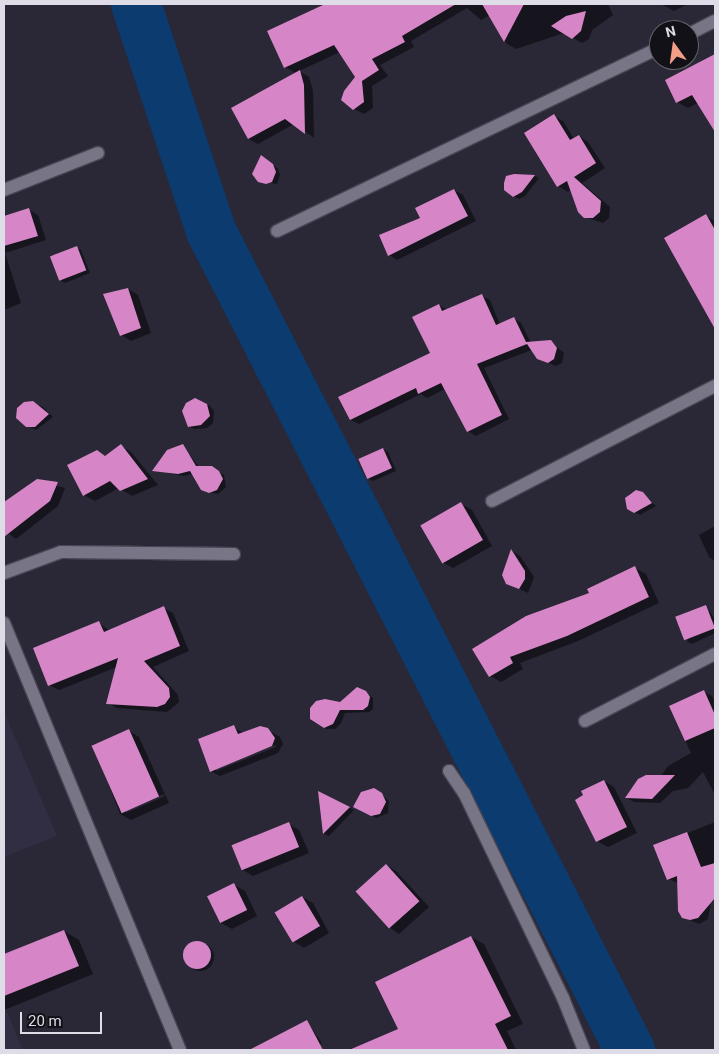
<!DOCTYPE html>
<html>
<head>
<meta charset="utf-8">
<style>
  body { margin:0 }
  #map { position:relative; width:719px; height:1054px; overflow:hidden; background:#2a2736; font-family:Roboto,sans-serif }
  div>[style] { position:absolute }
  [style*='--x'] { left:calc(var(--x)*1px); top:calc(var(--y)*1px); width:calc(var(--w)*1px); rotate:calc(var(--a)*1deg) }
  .built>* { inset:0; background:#312d42 }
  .shadow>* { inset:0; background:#0007 }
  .round { border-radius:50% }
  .river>* { height:50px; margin:-25px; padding:0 25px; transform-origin:25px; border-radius:25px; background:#0b3b6f }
  .building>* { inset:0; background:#d686c7; transform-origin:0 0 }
  .roads { filter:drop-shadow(1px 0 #484552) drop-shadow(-1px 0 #484552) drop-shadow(0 1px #484552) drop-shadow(0 -1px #484552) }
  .minor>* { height:12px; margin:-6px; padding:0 6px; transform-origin:6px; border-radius:6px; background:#787587 }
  span { translate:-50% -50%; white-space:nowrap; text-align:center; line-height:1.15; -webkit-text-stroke:5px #121118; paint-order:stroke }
  .frame { position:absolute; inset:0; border:5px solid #dedce6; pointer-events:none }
  .north { position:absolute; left:649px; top:20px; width:50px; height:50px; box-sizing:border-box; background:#121118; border:1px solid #64626a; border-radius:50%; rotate:346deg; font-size:14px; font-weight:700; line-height:20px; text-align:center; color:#dedce6 }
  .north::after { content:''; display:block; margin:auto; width:18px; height:22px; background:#f39f85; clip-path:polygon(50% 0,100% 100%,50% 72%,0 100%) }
  .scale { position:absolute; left:20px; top:1012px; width:82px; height:22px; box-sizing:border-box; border:2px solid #dedce6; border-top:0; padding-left:6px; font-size:15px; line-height:18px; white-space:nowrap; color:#dedce6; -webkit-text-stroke:4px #121118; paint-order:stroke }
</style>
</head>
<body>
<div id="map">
  <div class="built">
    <i style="clip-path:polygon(4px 711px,57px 836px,4px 857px)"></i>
    <i style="clip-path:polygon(4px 1004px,23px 1050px,4px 1050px)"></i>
  </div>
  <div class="shadow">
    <i style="clip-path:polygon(320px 4px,608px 4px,613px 15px,592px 30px,589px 39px,582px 43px,564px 33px,516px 49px,506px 43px,490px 15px,481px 20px,467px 8px,411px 41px,414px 47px,380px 65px,388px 76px,372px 86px,373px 108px,364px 114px,354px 109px,357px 77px,340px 52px,299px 71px,309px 77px,313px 91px,314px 138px,294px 124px,258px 144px,249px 139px,232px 109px,296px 73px,285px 67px,321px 7px)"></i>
    <i style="clip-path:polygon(661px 4px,688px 4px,674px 11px)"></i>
    <i style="clip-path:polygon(715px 55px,715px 129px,698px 103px,688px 108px,677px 102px,666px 81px)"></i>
    <i style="clip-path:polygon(554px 116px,563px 121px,574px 139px,579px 136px,588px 142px,605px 168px,582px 183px,610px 207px,609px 218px,603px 223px,585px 217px,571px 189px,568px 192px,558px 186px)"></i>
    <i style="clip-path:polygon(266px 159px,278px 169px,280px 175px,277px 184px,259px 181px)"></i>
    <i style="clip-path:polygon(535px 176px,539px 178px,525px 196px,519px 199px,513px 196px,507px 177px)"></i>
    <i style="clip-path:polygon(454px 190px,463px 195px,476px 221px,397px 260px,389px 255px)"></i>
    <i style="clip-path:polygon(29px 210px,38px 215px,46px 240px,5px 253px,21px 303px,4px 310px,4px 218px)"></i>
    <i style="clip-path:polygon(706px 216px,715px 221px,715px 327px,665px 239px)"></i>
    <i style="clip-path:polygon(76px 248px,81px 250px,90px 273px,65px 283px,60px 280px)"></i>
    <i style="clip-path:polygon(128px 289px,138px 295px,151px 333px,131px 341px,121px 335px)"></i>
    <i style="clip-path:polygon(482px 296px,490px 300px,500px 325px,513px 318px,521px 323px,531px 343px,551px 342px,564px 353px,562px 363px,556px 366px,538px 358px,532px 350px,484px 368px,509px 419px,476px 436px,468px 431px,445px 389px,427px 398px,421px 394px,359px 424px,351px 420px,340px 398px,431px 354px,439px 305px,447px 310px)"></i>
    <i style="clip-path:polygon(195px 400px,209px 405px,214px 411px,213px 423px,207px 428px,194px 429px,189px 426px)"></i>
    <i style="clip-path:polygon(28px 402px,43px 407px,53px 417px,36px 430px,19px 421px,17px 413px)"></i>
    <i style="clip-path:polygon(121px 446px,131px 452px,158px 485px,132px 496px,119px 488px,95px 501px,84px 495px,97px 451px,106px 457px)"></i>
    <i style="clip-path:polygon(183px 446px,199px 467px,212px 468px,224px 475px,226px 487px,218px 494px,207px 492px,193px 474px,183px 476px,154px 470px)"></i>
    <i style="clip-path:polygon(383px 449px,388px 452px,396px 471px,373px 481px,368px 478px)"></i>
    <i style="clip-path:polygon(37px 481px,65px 488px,58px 506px,16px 539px,4px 530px,4px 504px)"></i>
    <i style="clip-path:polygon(640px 492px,656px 506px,640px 515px,628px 508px,626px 499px,630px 493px)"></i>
    <i style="clip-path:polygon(461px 504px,472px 510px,492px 546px,453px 568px,442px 562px)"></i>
    <i style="clip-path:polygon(715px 526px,715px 561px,709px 557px,699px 535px)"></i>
    <i style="clip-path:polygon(512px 551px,520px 556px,534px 577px,528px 593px,507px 583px)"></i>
    <i style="clip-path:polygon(635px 568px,646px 574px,659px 603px,578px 641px,520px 663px,523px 669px,501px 682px,490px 676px,474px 649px,590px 594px)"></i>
    <i style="clip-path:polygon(706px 607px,715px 619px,715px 633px,692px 644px,687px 641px)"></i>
    <i style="clip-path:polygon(164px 608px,173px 613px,189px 651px,153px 667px,178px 695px,179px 702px,167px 712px,117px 708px,108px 703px,117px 667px,59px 690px,49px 685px,99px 623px,110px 631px)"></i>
    <i style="clip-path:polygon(357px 689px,373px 698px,373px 709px,369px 712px,345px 713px,341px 723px,335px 729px,326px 729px,311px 719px,340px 704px)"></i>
    <i style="clip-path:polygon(704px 692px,712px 696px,715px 703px,715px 795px,703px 772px,688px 788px,673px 791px,660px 803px,634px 802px,627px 798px,661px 776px,668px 766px,691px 753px,670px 707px)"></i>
    <i style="clip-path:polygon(evenodd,234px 727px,244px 734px,264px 728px,280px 737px,283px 744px,278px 753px,220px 776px,211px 771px,234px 727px,275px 745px,276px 747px,216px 771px,216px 768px,275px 745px)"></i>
    <i style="clip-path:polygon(evenodd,129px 731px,139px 737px,169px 803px,131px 820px,120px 814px,93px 745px,129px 731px,164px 794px,165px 796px,126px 813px,126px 810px,164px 794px)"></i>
    <i style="clip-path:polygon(604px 781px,614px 787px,637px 833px,608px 847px,597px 841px)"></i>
    <i style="clip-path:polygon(320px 793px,354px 810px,329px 836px,324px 834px)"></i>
    <i style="clip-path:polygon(379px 793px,389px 801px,388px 813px,376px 818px,355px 806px)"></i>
    <i style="clip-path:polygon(715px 822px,715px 900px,711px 902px,708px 919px,699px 924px,683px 917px,678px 883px,668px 879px,655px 846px)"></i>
    <i style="clip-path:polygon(289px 824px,299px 830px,309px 853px,253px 876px,243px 870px)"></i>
    <i style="clip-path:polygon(386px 865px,396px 871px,429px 907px,399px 934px,389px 927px)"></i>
    <i style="clip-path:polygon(234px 885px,245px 891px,257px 916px,232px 929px,221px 923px)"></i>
    <i style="clip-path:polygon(302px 897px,313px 903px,329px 933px,304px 948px,293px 941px,276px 912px)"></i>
    <i style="clip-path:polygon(64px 931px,79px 940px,93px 974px,4px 1010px,4px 955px)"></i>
    <i style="clip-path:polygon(471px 937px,484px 944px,523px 1024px,507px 1031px,516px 1050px,349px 1050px,400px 1030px)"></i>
    <i class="round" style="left:186px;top:943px;width:28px;height:28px"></i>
    <i style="clip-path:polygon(307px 1022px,322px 1043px,308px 1050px,282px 1050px,276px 1038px)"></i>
  </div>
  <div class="river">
    <i style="--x:136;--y:4;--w:239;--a:71.7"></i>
    <i style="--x:211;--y:231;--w:920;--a:62.91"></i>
  </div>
  <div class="building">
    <i style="clip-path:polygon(325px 4px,456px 4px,402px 36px,405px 42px,372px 59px,379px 70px,362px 81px,364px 102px,353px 110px,341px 100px,344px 91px,355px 77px,334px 45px,284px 68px,267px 31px)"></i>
    <i style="clip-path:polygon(482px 4px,524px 4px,504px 42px)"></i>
    <i style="clip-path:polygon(586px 11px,581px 31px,572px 39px,551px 26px,566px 16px)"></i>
    <i style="clip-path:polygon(715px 54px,715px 132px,692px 95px,676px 103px,665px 80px)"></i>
    <i style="clip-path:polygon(300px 70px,304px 85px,305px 134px,285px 119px,248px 139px,231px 108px)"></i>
    <i style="clip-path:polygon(554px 114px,570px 140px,579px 135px,596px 163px,574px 177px,601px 201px,600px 212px,593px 218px,584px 218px,578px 212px,567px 181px,557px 187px,524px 133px)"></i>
    <i style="clip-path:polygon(261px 155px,273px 164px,276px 172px,272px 182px,266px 184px,258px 182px,252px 174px)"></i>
    <i style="clip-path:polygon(514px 174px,535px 175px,522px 192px,513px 197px,504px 190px,504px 183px,506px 176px)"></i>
    <i style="clip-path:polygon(454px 189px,468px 216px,388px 256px,379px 235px,420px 218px,415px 208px)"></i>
    <i style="clip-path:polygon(29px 208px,38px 236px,4px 246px,4px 216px)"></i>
    <i style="clip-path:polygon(706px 214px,715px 230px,715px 329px,664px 238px)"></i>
    <i style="left:77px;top:246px;width:26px;height:29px;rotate:69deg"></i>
    <i style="clip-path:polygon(128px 288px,141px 328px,120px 336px,103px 294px)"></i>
    <i style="clip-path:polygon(482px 294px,496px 325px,514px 317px,526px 342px,551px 340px,557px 348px,554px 359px,548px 363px,537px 359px,527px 344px,477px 364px,502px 415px,467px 432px,441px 383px,418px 394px,416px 388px,350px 420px,338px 397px,430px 353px,412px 317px,439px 304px,442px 311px)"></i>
    <i style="clip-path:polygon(195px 398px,207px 404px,210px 416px,201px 425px,188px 427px,182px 411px,186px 403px)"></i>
    <i style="clip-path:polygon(33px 401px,49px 414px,35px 427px,26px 427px,16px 418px,17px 408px,24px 402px)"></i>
    <i style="clip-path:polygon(121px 444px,148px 479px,120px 491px,110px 481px,83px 496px,67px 465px,97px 450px,105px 456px)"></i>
    <i style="clip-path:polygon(183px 444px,196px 466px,212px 466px,219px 471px,223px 479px,217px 490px,209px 493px,201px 490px,190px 471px,178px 474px,152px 471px,167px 450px)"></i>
    <i style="left:383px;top:448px;width:22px;height:27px;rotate:66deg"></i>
    <i style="clip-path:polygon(37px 479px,58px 482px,50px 501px,4px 537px,4px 502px)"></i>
    <i style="clip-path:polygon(636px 490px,643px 492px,652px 503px,634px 513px,627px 509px,625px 498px)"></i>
    <i style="left:461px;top:502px;width:44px;height:47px;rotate:60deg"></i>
    <i style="clip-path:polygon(511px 549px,525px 571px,525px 579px,519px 589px,506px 584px,502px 575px)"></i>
    <i style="clip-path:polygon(635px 566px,649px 597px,567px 636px,510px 657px,513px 663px,489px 677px,472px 649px,526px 616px,589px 593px,587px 589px)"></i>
    <i style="left:706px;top:605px;width:25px;height:33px;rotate:69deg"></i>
    <i style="clip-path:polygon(164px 606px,180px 646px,144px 661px,169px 688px,170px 697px,165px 704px,157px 707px,106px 704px,118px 658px,48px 686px,33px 648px,99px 621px,104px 632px)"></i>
    <i style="clip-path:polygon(357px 687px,366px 691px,370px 697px,368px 706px,363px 710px,340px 710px,333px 724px,324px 728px,310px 719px,310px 708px,316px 701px,325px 699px,340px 702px)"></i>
    <i style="clip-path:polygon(704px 690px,715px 715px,715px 728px,685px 741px,669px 706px)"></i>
    <i style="clip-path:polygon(234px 725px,238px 734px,260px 726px,268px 728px,275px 738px,272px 746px,210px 772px,198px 739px)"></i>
    <i style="left:129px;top:729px;width:74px;height:41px;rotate:66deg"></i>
    <i style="clip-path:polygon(646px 775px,675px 775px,652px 799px,625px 798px,638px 779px)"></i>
    <i style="clip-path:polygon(604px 780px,627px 827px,596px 842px,575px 800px,583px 795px,581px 791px)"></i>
    <i style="clip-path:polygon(374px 788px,382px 793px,386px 802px,380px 814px,371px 816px,353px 807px,361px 792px)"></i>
    <i style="clip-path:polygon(318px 791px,350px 807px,323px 834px)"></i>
    <i style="left:289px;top:822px;width:27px;height:62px;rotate:68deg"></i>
    <i style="clip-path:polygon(687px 832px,701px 867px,715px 863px,715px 898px,698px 918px,690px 920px,682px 918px,678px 911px,677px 876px,667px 880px,653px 845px)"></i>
    <i style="left:386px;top:864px;width:50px;height:41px;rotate:48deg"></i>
    <i style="left:234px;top:883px;width:30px;height:30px;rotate:64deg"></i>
    <i style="left:302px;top:896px;width:35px;height:32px;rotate:59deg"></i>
    <i style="clip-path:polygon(64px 930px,79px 966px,4px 996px,4px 954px)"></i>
    <i style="clip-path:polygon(471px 936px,511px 1016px,495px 1024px,508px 1050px,349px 1050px,398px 1029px,375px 982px)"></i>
    <i class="round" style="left:183px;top:941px;width:28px;height:28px"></i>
    <i style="clip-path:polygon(307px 1020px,323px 1050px,249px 1050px)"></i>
  </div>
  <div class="roads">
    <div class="minor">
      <i style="--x:689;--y:34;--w:29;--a:-27"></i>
      <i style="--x:4;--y:190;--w:101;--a:-21.5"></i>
      <i style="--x:277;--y:231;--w:424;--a:-25.6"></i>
      <i style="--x:492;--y:501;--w:251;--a:-27.3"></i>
      <i style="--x:4;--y:573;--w:61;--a:-20.2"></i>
      <i style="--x:61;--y:552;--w:173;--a:0.7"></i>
      <i style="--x:4;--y:623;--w:462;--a:67.6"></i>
      <i style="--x:585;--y:721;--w:146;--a:-27.3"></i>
      <i style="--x:449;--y:771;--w:27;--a:56"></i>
      <i style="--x:464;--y:793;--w:228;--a:64.2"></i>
      <i style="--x:563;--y:998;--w:56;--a:68"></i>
    </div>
  </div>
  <div class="frame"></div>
  <div class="north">N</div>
  <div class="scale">20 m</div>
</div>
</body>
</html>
